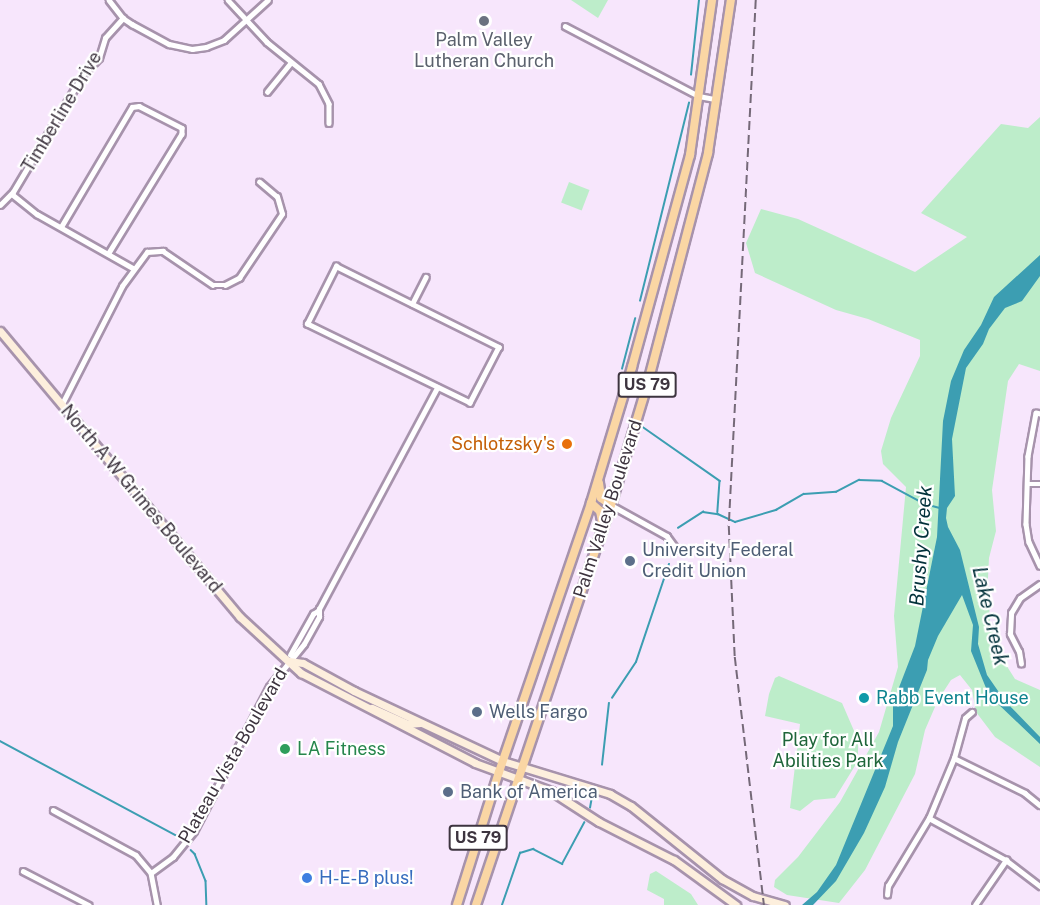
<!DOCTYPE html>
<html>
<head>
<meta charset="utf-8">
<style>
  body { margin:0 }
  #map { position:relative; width:1040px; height:905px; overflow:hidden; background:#f7e6fc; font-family:"Public Sans",sans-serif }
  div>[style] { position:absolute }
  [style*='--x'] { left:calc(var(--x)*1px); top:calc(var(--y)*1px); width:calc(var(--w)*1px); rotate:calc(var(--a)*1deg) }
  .green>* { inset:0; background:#bdedca; transform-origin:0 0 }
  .water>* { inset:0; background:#3c9eb2 }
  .stream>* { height:1.5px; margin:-0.75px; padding:0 0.75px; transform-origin:0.75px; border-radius:0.75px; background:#3c9eb2 }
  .roads { filter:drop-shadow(2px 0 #a793ac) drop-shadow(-2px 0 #a793ac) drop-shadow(0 2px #a793ac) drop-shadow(0 -2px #a793ac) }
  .minor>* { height:4.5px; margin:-2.25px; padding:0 2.25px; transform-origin:2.25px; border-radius:2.25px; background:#fff }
  .secondary>* { height:7px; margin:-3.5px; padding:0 3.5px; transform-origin:3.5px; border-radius:3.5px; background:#fdefdd }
  .trunk>* { height:8px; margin:-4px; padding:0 4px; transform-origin:4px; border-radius:4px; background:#fad6a4 }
  .rail>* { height:1.5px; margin-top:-0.75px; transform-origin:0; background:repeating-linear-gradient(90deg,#756978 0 9px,transparent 0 13.5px) }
  .dots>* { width:16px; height:16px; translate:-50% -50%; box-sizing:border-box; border:3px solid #fff; border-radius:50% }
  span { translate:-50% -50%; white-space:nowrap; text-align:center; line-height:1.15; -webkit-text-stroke:4.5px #fff; paint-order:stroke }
  .shield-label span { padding:2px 4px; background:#fff; border:2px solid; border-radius:4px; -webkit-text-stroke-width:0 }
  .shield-label { font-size:16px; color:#3d343f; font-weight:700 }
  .worship-label { font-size:18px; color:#5b616d }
  .street-label { font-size:18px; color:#3d343f }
  .food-label { font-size:18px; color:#c56008 }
  .right { translate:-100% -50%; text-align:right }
  .service-label { font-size:18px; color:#4e5e75 }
  .left { translate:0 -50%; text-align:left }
  .culture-label { font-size:18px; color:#0d838f }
  .park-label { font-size:18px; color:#1e653a }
  .leisure-label { font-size:18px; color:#27864d }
  .shop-label { font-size:18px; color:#366cbe }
  .water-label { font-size:20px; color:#03323b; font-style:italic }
</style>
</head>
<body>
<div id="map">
  <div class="green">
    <i style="clip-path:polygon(571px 0,608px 0,598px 18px)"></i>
    <i style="clip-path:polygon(1040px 117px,1040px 371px,1019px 364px,1008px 381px,992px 490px,996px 531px,989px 558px,988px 578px,990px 624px,1008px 668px,1015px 679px,1040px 690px,1040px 767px,995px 737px,976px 712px,972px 690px,960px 675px,951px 680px,938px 700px,925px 730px,915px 774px,865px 870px,839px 903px,787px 895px,774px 887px,775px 880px,798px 857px,840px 802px,879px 732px,898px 667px,894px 616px,906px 487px,883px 464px,881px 451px,891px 418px,920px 356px,920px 340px,868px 319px,836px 310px,755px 273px,746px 243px,761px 209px,798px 219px,915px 272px,967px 237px,921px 213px,1001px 124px,1028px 128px)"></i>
    <i style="left:569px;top:182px;width:22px;height:22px;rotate:21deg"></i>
    <i style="clip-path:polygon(779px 676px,842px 703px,858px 740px,858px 761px,835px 798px,814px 800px,800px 811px,790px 808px,800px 724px,765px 716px,769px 694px,775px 678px)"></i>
    <i style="clip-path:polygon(656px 871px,691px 894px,698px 905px,664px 905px,664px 899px,647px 890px,650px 874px)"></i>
  </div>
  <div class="water">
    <i style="clip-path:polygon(1040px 255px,1040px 276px,1022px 301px,1005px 308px,989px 329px,983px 344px,966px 368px,952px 439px,955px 496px,947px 508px,946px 518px,948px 527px,960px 550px,979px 627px,978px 644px,987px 675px,1005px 701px,1040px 737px,1040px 744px,996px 702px,986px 688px,971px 651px,973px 625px,962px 595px,938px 636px,928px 660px,927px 670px,898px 742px,885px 787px,864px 833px,836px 881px,813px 905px,802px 905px,817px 892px,836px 865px,893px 726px,893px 703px,915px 646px,937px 537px,943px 421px,951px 381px,964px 350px,981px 325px,994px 297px)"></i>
  </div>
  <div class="stream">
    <i style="--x:691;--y:75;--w:75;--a:-83.9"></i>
    <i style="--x:640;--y:301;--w:204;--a:-76.1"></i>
    <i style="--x:622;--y:369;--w:52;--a:-75.4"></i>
    <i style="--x:643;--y:427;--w:94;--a:35"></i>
    <i style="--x:720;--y:481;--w:31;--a:94"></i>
    <i style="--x:678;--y:528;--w:30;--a:-33"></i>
    <i style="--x:703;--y:512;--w:15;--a:8"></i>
    <i style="--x:718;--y:514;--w:19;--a:25"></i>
    <i style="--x:735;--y:522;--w:43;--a:-16.3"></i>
    <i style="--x:776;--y:510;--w:32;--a:-30"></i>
    <i style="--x:804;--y:494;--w:32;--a:-4"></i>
    <i style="--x:836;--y:492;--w:26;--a:-28"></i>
    <i style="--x:859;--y:480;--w:23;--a:2"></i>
    <i style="--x:882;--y:481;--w:49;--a:28.1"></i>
    <i style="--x:925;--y:504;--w:16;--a:15"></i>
    <i style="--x:612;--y:698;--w:43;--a:-56.3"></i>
    <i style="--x:636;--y:662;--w:103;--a:-71.4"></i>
    <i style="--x:0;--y:741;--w:201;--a:28.2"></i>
    <i style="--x:602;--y:765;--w:62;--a:-83.6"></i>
    <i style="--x:590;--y:808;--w:11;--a:-80"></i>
    <i style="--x:191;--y:850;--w:6;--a:45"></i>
    <i style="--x:195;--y:854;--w:29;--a:68"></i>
    <i style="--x:206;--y:881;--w:24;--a:88"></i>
    <i style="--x:502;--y:905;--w:55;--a:-70.9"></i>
    <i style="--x:520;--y:853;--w:14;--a:-17"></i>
    <i style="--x:533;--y:849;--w:33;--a:27"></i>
    <i style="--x:562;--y:864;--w:47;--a:-61.8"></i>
  </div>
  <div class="roads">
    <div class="minor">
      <i style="--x:109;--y:0;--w:23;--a:52"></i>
      <i style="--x:123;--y:18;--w:11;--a:34"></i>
      <i style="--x:132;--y:24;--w:42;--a:28.4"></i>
      <i style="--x:169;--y:44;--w:24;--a:12"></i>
      <i style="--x:192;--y:49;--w:14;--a:-8"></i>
      <i style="--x:206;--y:47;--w:19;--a:-21"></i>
      <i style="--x:224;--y:40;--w:59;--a:-42.3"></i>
      <i style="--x:228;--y:0;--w:57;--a:47.1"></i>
      <i style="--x:267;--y:42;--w:67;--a:38.9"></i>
      <i style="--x:319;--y:84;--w:22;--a:63"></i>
      <i style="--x:329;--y:104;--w:19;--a:90"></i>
      <i style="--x:565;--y:26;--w:151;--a:27.6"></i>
      <i style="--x:699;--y:96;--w:16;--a:11"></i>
      <i style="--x:267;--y:92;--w:38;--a:-51"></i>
      <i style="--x:12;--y:194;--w:32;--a:39"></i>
      <i style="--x:37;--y:214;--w:110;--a:29.4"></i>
      <i style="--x:0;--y:205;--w:18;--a:-45"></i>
      <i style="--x:13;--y:192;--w:139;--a:-59.2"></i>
      <i style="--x:84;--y:73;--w:21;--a:-45"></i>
      <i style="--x:99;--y:58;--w:21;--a:-73"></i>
      <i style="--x:105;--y:38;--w:27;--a:-48"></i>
      <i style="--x:61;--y:227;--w:139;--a:-59.4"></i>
      <i style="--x:132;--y:107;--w:7;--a:-8"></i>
      <i style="--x:139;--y:106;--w:48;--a:27.1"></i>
      <i style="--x:182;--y:128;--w:6;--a:90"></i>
      <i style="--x:182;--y:134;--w:140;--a:121.5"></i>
      <i style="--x:336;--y:266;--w:182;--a:26.4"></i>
      <i style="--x:499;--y:347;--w:63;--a:117.4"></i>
      <i style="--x:470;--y:403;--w:181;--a:-154.1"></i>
      <i style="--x:307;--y:324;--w:65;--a:-63.4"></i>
      <i style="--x:412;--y:304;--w:30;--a:-63"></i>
      <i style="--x:62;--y:404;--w:132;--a:-63"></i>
      <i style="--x:122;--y:286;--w:42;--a:-53.7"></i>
      <i style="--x:147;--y:252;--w:16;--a:-4"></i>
      <i style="--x:163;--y:251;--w:60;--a:34.2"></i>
      <i style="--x:213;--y:285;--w:12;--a:0"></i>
      <i style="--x:225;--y:285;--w:16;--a:-27"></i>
      <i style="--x:239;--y:278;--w:77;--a:-56.1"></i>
      <i style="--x:282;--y:214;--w:18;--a:-106"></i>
      <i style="--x:277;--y:197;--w:23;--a:-140"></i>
      <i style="--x:1040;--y:414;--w:4;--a:-166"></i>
      <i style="--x:1036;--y:413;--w:44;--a:100.5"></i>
      <i style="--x:1028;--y:456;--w:68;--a:91.7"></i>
      <i style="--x:1026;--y:524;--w:18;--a:81"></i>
      <i style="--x:1029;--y:542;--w:26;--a:65"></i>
      <i style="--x:1027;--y:484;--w:13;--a:0"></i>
      <i style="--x:611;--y:505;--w:64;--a:29"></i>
      <i style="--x:667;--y:536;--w:17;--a:54"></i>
      <i style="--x:290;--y:655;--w:47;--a:-60.7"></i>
      <i style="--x:313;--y:614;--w:7;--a:-34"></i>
      <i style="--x:1021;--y:664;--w:12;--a:-99"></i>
      <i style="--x:1019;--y:652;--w:20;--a:-117"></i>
      <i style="--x:1010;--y:634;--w:21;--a:-87"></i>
      <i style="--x:1011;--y:613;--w:17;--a:-59"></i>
      <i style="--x:1020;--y:598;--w:24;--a:-35"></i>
      <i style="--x:954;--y:758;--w:79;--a:26.2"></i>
      <i style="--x:1025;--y:793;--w:19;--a:39"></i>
      <i style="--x:53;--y:810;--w:94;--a:28.5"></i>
      <i style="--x:136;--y:855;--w:23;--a:50"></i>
      <i style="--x:151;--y:873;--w:33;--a:79"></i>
      <i style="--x:929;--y:818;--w:88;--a:28.6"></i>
      <i style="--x:1006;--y:860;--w:43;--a:37.4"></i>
      <i style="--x:23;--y:871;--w:74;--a:27.3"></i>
      <i style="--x:151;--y:873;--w:27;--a:-36"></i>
      <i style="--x:173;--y:857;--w:33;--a:-51"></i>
      <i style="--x:194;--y:831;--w:162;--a:-62.5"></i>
      <i style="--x:269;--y:687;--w:55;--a:-50.9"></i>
      <i style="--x:304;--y:644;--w:31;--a:-61"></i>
      <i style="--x:319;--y:617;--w:8;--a:-90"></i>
      <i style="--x:319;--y:609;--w:251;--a:-61.9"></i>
      <i style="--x:887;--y:895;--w:9;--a:-84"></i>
      <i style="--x:888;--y:886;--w:79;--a:-58.9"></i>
      <i style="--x:929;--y:818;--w:65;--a:-67.4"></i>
      <i style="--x:954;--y:758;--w:41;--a:-74.6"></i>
      <i style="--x:965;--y:718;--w:9;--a:-41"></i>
      <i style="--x:975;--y:905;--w:55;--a:-55.4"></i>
    </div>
    <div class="secondary">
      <i style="--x:0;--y:331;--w:373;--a:50"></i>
      <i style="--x:240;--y:617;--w:83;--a:42.6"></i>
      <i style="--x:301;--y:673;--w:196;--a:27.3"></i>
      <i style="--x:475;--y:763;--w:81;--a:20.2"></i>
      <i style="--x:551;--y:791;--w:57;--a:32.9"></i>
      <i style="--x:599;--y:822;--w:84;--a:26.9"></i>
      <i style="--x:674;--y:860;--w:77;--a:36"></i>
      <i style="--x:289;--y:661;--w:14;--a:8"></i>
      <i style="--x:303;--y:663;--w:58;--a:28.8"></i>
      <i style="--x:354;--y:691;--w:165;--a:25.2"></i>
      <i style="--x:503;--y:761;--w:112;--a:17.1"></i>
      <i style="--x:610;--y:794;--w:24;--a:30"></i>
      <i style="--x:631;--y:806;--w:117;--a:38.7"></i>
      <i style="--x:722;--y:879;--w:35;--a:29"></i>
      <i style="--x:753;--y:896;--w:33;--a:16"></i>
      <i style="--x:372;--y:708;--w:39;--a:24"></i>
      <i style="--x:408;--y:724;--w:12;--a:-5"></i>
    </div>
    <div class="trunk">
      <i style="--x:599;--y:483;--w:15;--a:82"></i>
      <i style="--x:601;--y:498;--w:12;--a:35"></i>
      <i style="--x:591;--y:503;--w:12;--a:42"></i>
      <i style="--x:600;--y:511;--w:15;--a:79"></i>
      <i style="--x:457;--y:905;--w:139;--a:-72.5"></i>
      <i style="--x:499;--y:772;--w:284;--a:-71.1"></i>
      <i style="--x:591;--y:503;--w:142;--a:-73.2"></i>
      <i style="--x:632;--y:367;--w:220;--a:-74.7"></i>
      <i style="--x:690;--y:155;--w:157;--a:-81.9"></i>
      <i style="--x:476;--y:905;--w:422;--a:-71.4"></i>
      <i style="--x:611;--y:505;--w:124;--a:-73.2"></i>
      <i style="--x:647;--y:386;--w:241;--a:-75.3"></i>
      <i style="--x:708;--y:153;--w:155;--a:-81.5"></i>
    </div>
  </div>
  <div class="rail">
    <i style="--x:756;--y:0;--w:527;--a:92.94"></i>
    <i style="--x:729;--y:526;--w:131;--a:87.4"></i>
    <i style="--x:735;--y:657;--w:250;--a:83.3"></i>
  </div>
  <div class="dots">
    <i style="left:484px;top:21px;background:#6b7280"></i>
    <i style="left:567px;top:444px;background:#e8710a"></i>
    <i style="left:630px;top:561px;background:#5c6f8a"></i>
    <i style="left:864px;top:698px;background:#0f9aa8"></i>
    <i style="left:477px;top:712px;background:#5c6f8a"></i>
    <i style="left:285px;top:749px;background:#2e9e5b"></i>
    <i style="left:448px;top:792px;background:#5c6f8a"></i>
    <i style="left:307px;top:878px;background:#3f7fe0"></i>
  </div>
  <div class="shield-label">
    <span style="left:647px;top:385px">US 79</span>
    <span style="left:478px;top:838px">US 79</span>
  </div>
  <div class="worship-label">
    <span style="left:484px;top:51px">Palm Valley<br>Lutheran Church</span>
  </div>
  <div class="street-label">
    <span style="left:62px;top:112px;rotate:-59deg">Timberline Drive</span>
    <span style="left:141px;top:499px;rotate:50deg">North A W Grimes Boulevard</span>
    <span style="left:608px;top:509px;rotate:-72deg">Palm Valley Boulevard</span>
    <span style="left:233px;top:756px;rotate:-60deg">Plateau Vista Boulevard</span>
  </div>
  <div class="food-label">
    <span class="right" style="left:555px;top:444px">Schlotzsky's</span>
  </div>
  <div class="service-label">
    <span class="left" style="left:642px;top:561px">University Federal<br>Credit Union</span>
    <span class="left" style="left:489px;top:712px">Wells Fargo</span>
    <span class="left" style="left:460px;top:792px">Bank of America</span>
  </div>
  <div class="culture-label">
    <span class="left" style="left:876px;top:698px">Rabb Event House</span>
  </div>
  <div class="park-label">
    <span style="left:828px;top:751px">Play for All<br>Abilities Park</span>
  </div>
  <div class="leisure-label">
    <span class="left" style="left:297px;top:749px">LA Fitness</span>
  </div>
  <div class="shop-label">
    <span class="left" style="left:319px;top:878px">H-E-B plus!</span>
  </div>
  <div class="water-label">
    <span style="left:921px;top:546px;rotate:-86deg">Brushy Creek</span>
    <span style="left:990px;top:616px;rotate:77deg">Lake Creek</span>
  </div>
</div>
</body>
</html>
